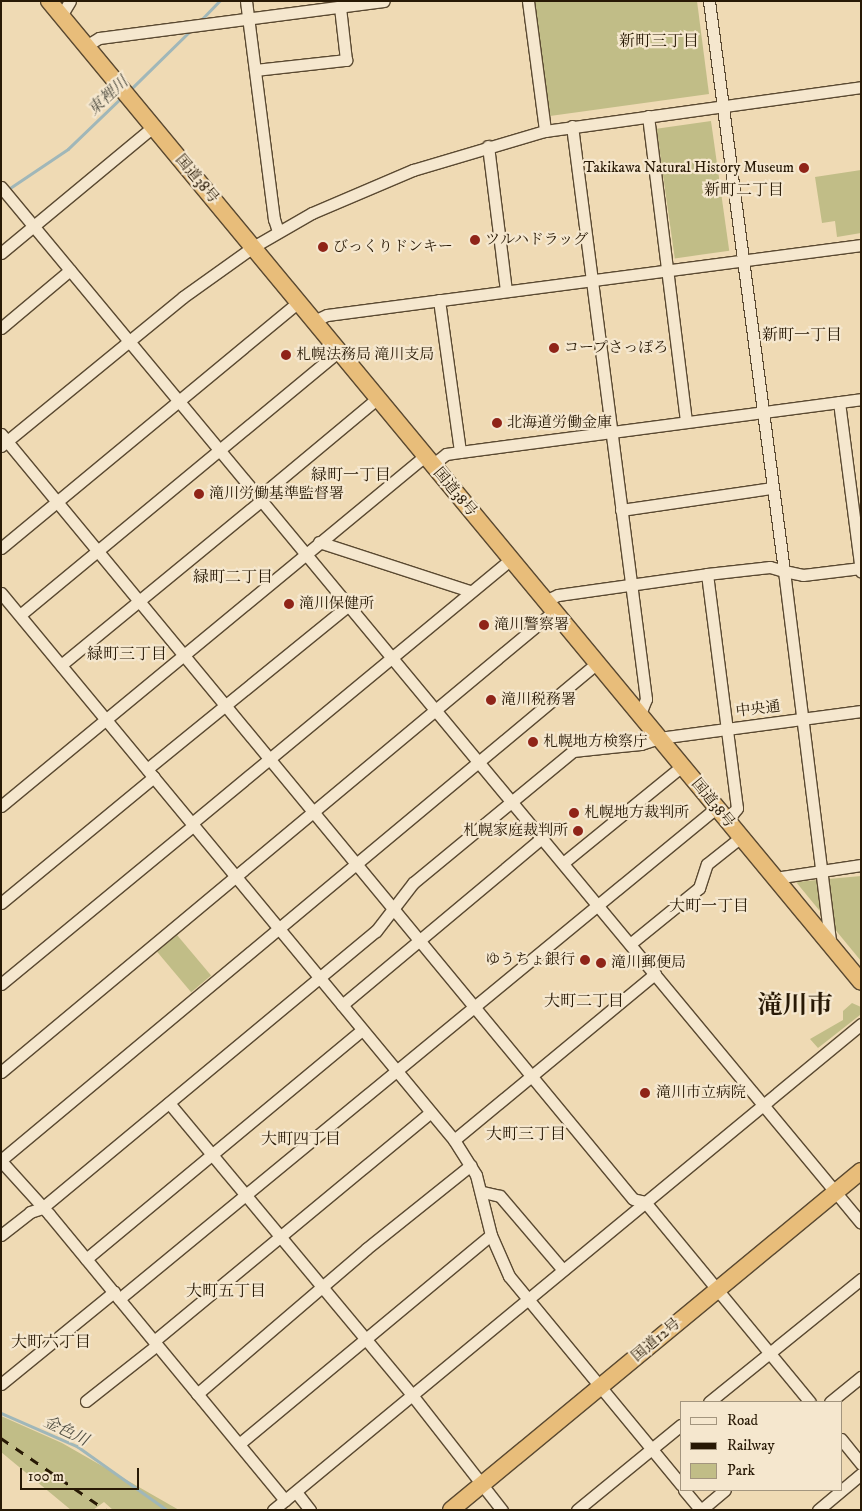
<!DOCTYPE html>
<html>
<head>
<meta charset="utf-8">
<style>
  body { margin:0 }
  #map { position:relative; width:862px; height:1511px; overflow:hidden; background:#efdab4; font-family:"IM FELL DW Pica","Noto Serif JP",serif }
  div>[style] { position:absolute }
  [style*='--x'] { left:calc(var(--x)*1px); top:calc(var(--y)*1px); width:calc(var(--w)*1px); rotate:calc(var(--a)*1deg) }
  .green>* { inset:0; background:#c1bd87; transform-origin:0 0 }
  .stream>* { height:2.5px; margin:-1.25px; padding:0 1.25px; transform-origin:1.25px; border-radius:1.25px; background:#a0b7b9 }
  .roads { filter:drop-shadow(1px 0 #5a4931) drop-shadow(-1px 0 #5a4931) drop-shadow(0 1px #5a4931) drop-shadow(0 -1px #5a4931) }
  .minor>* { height:11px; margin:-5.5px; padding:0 5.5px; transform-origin:5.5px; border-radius:5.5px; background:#f5e7ce }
  .highway>* { height:16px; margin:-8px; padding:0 8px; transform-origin:8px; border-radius:8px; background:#e8bd7a }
  .rail>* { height:2.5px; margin-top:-1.25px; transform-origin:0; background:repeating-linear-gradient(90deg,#281905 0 9px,transparent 0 18px) }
  .dots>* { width:14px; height:14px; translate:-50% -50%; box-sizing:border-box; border:2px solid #f5e7ce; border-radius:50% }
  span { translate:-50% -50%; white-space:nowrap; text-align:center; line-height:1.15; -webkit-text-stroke:4.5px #f5e7ce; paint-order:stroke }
  .poi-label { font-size:15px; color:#281905 }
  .right { translate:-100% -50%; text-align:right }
  .left { translate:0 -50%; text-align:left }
  .street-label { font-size:15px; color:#281905 }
  .neighbourhood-label { font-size:16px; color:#281905 }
  .water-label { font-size:16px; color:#525044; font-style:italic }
  .town-label { font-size:25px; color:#281905; font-weight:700 }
  .frame { position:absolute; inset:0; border:2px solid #281905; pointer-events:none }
  .legend { position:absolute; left:680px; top:1401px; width:162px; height:90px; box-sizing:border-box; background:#f5e7ce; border:1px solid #a3957e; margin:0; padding:6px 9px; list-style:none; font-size:15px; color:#281905 }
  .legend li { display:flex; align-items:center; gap:10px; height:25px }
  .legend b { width:25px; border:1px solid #a3957e }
  .scale { position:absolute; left:20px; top:1468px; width:119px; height:22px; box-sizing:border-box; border:2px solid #281905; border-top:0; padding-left:6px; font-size:15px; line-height:18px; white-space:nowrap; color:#281905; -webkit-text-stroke:4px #f5e7ce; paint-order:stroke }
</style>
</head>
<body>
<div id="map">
  <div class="green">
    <i style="clip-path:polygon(534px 1px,697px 1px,709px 94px,550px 116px)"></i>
    <i style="left:711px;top:121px;width:131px;height:55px;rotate:82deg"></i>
    <i style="clip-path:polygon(861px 170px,861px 233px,837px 237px,835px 221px,822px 223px,815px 177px)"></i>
    <i style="clip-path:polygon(861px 876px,861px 961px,796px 882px)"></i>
    <i style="left:177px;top:935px;width:53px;height:26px;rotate:50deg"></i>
    <i style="clip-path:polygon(852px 1003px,861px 1007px,860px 1015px,818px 1048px,810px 1039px,843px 1020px,843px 1011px)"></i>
    <i style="clip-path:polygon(1px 1416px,62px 1443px,179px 1510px,113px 1510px,104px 1502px,93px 1510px,71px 1510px,1px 1452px)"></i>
  </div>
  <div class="stream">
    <i style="--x:200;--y:21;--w:28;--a:-46"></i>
    <i style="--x:131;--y:89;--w:84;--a:-44.5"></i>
    <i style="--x:7;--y:190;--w:73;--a:-33.9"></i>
    <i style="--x:68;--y:149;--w:74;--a:-43.9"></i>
    <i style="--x:1;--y:1413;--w:83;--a:23.5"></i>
    <i style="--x:77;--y:1446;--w:110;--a:35.4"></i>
  </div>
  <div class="roads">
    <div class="minor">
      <i style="--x:246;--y:1;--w:220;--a:82.7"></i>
      <i style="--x:274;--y:219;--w:13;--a:72"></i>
      <i style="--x:528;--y:1;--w:131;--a:82.5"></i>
      <i style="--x:709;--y:1;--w:575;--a:82.5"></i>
      <i style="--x:784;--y:571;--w:19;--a:12"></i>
      <i style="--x:803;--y:575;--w:58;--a:-6.9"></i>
      <i style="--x:61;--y:16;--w:17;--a:-59"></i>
      <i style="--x:86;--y:46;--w:15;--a:-32"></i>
      <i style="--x:99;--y:38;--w:287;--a:-7.4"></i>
      <i style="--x:255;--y:70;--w:92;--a:-6.3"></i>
      <i style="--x:346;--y:60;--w:53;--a:-96.5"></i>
      <i style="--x:648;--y:116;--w:308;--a:82.9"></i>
      <i style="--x:572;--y:126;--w:578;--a:82.64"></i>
      <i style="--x:646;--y:699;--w:16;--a:112"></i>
      <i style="--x:488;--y:146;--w:146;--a:82.9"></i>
      <i style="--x:1;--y:187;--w:1346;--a:50.3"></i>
      <i style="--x:1;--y:253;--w:197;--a:-39.7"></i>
      <i style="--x:439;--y:300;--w:153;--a:82.1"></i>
      <i style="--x:314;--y:321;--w:14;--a:-25"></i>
      <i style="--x:327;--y:315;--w:539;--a:-7.47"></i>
      <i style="--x:1;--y:328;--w:90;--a:-40"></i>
      <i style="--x:839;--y:402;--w:171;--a:82.6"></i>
      <i style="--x:1;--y:434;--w:992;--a:50.44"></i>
      <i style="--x:633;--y:1199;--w:12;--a:14"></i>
      <i style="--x:645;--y:1202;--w:259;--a:50.5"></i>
      <i style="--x:1;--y:446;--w:235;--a:-39.3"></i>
      <i style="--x:183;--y:297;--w:86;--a:-35.5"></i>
      <i style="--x:253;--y:247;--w:68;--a:-30"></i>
      <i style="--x:312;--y:213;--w:110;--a:-23.1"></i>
      <i style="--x:413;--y:170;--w:138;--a:-16.5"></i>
      <i style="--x:545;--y:131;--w:319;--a:-7.9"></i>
      <i style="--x:432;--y:465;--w:18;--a:-38"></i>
      <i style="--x:446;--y:454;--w:14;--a:-8"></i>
      <i style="--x:460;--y:452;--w:404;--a:-7.5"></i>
      <i style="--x:259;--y:497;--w:155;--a:-39.8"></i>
      <i style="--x:621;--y:510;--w:153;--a:-8.3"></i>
      <i style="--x:319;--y:542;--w:159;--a:18"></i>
      <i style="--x:1;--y:548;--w:386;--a:-39.6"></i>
      <i style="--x:707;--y:574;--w:236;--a:82.7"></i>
      <i style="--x:737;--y:808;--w:16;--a:128"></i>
      <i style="--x:1;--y:593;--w:710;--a:50.37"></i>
      <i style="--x:454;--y:1140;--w:41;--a:57.8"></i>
      <i style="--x:476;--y:1175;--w:62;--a:76"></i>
      <i style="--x:491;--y:1235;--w:45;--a:66.3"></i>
      <i style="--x:509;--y:1276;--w:271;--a:50.5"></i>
      <i style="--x:545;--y:601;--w:14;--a:-25"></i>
      <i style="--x:558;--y:595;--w:150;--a:-8"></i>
      <i style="--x:707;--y:574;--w:63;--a:-6.3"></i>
      <i style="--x:770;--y:567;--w:15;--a:16"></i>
      <i style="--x:784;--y:571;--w:378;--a:82.9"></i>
      <i style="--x:20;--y:615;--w:414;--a:-39.6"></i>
      <i style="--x:61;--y:665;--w:260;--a:-39.4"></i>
      <i style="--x:147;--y:769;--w:260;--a:-39.1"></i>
      <i style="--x:1;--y:806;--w:550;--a:-39.54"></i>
      <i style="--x:192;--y:823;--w:414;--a:-39.6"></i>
      <i style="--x:563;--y:863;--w:154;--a:-39.2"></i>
      <i style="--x:775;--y:878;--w:87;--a:-8.6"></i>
      <i style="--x:1;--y:903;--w:198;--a:-39.5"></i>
      <i style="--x:630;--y:944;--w:89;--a:-39.1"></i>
      <i style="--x:699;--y:888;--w:25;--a:-72"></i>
      <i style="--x:707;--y:864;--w:43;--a:-38.5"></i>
      <i style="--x:1;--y:984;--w:250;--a:-39.5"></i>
      <i style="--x:342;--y:1005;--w:261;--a:-39.9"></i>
      <i style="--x:1;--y:1072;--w:719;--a:-39.81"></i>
      <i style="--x:169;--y:1103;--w:380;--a:50.2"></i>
      <i style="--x:412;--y:1395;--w:146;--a:52"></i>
      <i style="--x:454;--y:1140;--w:261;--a:-39.6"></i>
      <i style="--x:1;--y:1160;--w:776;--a:-39.82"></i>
      <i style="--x:1;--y:1161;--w:72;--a:47.8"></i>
      <i style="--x:49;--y:1214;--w:371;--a:50.5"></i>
      <i style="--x:483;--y:1192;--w:17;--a:13"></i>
      <i style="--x:500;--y:1196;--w:97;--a:49.6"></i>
      <i style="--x:1;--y:1235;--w:37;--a:-38"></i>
      <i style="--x:30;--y:1212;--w:13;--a:-18"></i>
      <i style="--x:42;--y:1208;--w:434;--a:-39.7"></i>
      <i style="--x:376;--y:931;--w:61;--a:-52.4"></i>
      <i style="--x:413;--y:883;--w:207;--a:-39.5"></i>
      <i style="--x:573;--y:751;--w:68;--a:-5.9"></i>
      <i style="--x:641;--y:744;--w:19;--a:-18"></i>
      <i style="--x:659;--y:738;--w:204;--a:-7.6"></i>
      <i style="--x:86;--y:1259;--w:359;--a:-39.7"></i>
      <i style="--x:119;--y:1299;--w:773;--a:-39.44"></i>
      <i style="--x:154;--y:1341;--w:359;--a:-39.6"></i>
      <i style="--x:1;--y:1384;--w:146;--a:-39.2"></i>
      <i style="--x:197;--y:1394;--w:223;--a:-40.6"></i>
      <i style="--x:366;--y:1249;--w:134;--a:-38.7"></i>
      <i style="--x:86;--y:1401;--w:90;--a:-38.3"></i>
      <i style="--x:709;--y:1402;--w:196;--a:-39"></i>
      <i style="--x:830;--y:1402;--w:40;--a:-39"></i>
      <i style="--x:841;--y:1439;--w:32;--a:51"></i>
      <i style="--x:239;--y:1444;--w:327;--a:-39.7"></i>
      <i style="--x:684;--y:1490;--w:26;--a:50"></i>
      <i style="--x:296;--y:1492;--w:23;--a:52"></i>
      <i style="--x:273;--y:1510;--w:763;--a:-39.57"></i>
      <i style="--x:577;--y:1510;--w:134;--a:-39.3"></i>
      <i style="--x:701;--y:1510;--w:31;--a:-40"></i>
      <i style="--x:818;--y:1510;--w:56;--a:-39.9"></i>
    </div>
    <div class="highway">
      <i style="--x:49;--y:1;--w:1273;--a:50.38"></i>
      <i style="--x:451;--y:1510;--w:532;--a:-39.58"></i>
    </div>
  </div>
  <div class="rail">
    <i style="--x:1;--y:1438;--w:127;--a:34.4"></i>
  </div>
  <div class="dots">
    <i style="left:804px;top:168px;background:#8f2418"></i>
    <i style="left:475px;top:240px;background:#8f2418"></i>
    <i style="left:323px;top:247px;background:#8f2418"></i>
    <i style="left:554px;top:348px;background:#8f2418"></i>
    <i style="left:286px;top:355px;background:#8f2418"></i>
    <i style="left:497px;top:423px;background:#8f2418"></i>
    <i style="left:199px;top:494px;background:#8f2418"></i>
    <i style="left:289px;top:604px;background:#8f2418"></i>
    <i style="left:484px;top:625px;background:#8f2418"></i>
    <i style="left:491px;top:700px;background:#8f2418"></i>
    <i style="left:533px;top:742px;background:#8f2418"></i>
    <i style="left:574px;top:813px;background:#8f2418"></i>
    <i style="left:578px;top:831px;background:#8f2418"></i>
    <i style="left:585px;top:960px;background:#8f2418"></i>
    <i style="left:601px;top:963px;background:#8f2418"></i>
    <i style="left:645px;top:1093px;background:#8f2418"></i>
  </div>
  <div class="poi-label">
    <span class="right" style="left:794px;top:168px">Takikawa Natural History Museum</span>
    <span class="left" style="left:485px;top:240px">ツルハドラッグ</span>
    <span class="left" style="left:333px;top:247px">びっくりドンキー</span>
    <span class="left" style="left:564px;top:348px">コープさっぽろ</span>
    <span class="left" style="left:296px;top:355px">札幌法務局 滝川支局</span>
    <span class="left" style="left:507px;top:423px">北海道労働金庫</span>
    <span class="left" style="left:209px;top:494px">滝川労働基準監督署</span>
    <span class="left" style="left:299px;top:604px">滝川保健所</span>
    <span class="left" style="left:494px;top:625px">滝川警察署</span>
    <span class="left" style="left:501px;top:700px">滝川税務署</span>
    <span class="left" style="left:543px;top:742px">札幌地方検察庁</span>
    <span class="left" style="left:584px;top:813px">札幌地方裁判所</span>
    <span class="right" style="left:568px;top:831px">札幌家庭裁判所</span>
    <span class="right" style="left:575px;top:960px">ゆうちょ銀行</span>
    <span class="left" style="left:611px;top:963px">滝川郵便局</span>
    <span class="left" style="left:656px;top:1093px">滝川市立病院</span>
  </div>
  <div class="street-label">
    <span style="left:197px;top:179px;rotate:50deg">国道38号</span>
    <span style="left:455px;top:492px;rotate:50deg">国道38号</span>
    <span style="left:758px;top:709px;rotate:-7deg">中央通</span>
    <span style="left:713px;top:803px;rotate:51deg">国道38号</span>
    <span style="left:656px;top:1340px;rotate:-40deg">国道12号</span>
  </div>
  <div class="neighbourhood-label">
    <span style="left:659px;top:41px">新町三丁目</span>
    <span style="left:744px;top:190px">新町二丁目</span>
    <span style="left:802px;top:335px">新町一丁目</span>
    <span style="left:351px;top:475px">緑町一丁目</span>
    <span style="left:233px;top:577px">緑町二丁目</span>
    <span style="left:127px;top:654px">緑町三丁目</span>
    <span style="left:709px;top:906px">大町一丁目</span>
    <span style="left:584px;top:1001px">大町二丁目</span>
    <span style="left:526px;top:1134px">大町三丁目</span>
    <span style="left:301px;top:1139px">大町四丁目</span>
    <span style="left:226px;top:1291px">大町五丁目</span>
    <span style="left:51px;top:1342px">大町六丁目</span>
  </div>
  <div class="water-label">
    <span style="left:108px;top:96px;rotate:-43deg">東裡川</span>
    <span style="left:66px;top:1431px;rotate:26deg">金色川</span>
  </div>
  <div class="town-label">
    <span style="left:795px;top:1006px">滝川市</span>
  </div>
  <div class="frame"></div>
  <ul class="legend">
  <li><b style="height:6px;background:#f5e7ce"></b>Road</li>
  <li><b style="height:6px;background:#281905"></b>Railway</li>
  <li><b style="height:14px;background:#c1bd87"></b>Park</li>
  </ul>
  <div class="scale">100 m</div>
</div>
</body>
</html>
